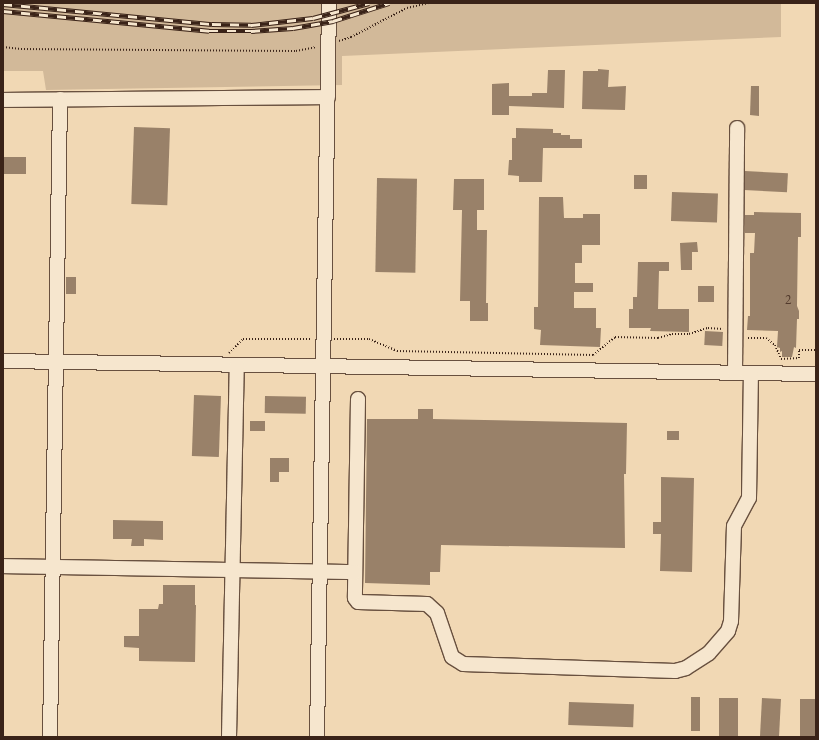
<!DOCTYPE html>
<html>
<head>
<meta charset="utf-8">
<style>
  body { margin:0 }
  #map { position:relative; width:819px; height:740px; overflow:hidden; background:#f1d8b4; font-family:"EB Garamond",serif }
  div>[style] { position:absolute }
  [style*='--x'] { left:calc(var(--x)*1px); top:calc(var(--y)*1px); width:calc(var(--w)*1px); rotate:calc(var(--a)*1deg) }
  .green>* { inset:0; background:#d2b999 }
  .building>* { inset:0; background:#998169; transform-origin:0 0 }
  .path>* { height:2px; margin-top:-1px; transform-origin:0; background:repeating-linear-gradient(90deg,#3a2318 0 1px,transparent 0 3px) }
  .roads { filter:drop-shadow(1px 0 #68503f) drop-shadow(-1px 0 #68503f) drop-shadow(0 1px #68503f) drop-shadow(0 -1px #68503f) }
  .minor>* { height:14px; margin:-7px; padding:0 7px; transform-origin:7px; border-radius:7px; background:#f6e6ce }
  .rail>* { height:4.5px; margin-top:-2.25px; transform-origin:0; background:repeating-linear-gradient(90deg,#f6e6ce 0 9px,#3a2318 0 18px); box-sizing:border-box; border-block:1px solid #3a2318 }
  span { translate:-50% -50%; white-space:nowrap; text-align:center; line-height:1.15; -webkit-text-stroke:3px #f6e6ce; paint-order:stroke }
  .number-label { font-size:13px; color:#523a2c }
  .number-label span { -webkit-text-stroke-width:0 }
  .frame { position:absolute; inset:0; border:4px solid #3a2318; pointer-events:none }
</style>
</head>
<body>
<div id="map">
  <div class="green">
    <i style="clip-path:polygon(3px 3px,781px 3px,781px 37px,342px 56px,342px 85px,46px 90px,43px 71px,3px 71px)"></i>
  </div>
  <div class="building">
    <i style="clip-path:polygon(598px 69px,609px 70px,608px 87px,626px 86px,625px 110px,582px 109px,583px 71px,598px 71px)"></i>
    <i style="clip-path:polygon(548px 70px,565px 70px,564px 108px,509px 106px,509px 115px,492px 115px,492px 84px,509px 83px,509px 96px,532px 96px,532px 93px,547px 93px)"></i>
    <i style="clip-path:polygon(751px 86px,759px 86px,759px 116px,750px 115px)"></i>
    <i style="left:134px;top:127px;width:36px;height:77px;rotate:2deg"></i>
    <i style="clip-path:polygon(516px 128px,553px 129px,553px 133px,561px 133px,561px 135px,570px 135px,570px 139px,582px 139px,582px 148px,543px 148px,542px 182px,519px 182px,519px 176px,508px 175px,509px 160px,512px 160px,512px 138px,516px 138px)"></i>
    <i style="left:3px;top:157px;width:23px;height:17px"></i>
    <i style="left:745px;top:171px;width:43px;height:19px;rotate:3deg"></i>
    <i style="left:634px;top:175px;width:13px;height:14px"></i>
    <i style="left:377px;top:178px;width:40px;height:94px;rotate:1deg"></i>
    <i style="clip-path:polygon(454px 179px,484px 179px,484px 210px,477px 210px,477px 230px,487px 230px,486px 303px,488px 303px,488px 321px,470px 321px,470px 301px,460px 301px,462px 210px,453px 210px)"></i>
    <i style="left:672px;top:192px;width:46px;height:29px;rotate:2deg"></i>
    <i style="clip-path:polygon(539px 197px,563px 197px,564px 218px,583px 218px,583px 214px,600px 214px,600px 245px,582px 245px,582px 263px,575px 263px,575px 283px,593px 283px,593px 292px,574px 292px,574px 308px,596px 308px,596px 328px,601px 328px,600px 347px,540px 345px,541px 330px,534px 329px,534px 307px,538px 307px)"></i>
    <i style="clip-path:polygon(754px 212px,801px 213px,801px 237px,798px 237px,797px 306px,799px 311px,799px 319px,797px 319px,796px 348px,794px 347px,792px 357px,782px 357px,782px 351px,780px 352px,780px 348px,777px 347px,778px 331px,747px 330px,748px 316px,750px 316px,750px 253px,754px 253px,755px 233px,745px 233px,745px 215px,754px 215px)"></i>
    <i style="clip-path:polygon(697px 242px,698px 252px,692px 252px,692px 270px,681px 270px,680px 243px)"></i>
    <i style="clip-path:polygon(638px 262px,669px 262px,669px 271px,659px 271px,658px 309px,689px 309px,689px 332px,650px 331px,651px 328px,629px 328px,629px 309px,633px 309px,633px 297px,637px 297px)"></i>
    <i style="left:66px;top:277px;width:10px;height:17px"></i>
    <i style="left:698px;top:286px;width:16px;height:16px"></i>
    <i style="left:705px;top:331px;width:18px;height:14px;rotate:3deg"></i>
    <i style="left:194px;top:395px;width:27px;height:61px;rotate:2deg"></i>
    <i style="left:265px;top:396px;width:41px;height:17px;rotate:1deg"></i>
    <i style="clip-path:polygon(418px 409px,433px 409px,433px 419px,627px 423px,626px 474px,624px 474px,625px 548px,441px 545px,440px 572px,430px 572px,430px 585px,365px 583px,367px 419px,418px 419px)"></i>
    <i style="left:250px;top:421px;width:15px;height:10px"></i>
    <i style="left:667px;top:431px;width:12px;height:9px"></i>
    <i style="clip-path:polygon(270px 458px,289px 458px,289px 472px,279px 472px,279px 482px,270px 482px)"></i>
    <i style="clip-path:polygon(661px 477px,694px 478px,692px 572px,660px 571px,661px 534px,653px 534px,653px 522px,661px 522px)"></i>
    <i style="clip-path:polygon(113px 520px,163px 521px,163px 540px,144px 539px,144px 546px,131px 546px,132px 539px,113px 539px)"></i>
    <i style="clip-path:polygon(163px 585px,195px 585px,195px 605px,196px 605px,195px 662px,139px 661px,139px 648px,124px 647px,124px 636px,139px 636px,139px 609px,158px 609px,159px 604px,163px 604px)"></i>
    <i style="left:691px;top:697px;width:9px;height:34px"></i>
    <i style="left:719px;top:698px;width:19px;height:39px"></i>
    <i style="left:762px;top:698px;width:19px;height:39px;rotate:3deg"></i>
    <i style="left:800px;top:699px;width:16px;height:38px"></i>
    <i style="left:569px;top:702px;width:65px;height:23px;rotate:2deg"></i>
  </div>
  <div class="path">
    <i style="--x:339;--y:41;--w:13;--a:-18"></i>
    <i style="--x:351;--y:37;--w:63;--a:-27.4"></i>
    <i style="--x:407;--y:8;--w:22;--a:-13"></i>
    <i style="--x:3;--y:47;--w:18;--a:6"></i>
    <i style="--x:21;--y:49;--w:275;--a:0.4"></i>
    <i style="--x:296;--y:51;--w:21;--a:-11"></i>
    <i style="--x:748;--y:338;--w:18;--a:0"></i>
    <i style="--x:766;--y:338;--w:11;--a:38"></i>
    <i style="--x:775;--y:345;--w:15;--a:67"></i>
    <i style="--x:781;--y:359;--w:18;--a:-3"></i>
    <i style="--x:799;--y:358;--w:8;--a:-90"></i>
    <i style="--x:799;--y:350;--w:17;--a:0"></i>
    <i style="--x:334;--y:339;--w:35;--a:0"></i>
    <i style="--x:369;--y:339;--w:30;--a:23"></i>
    <i style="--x:397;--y:351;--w:196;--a:1.2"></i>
    <i style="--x:593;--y:355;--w:28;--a:-39"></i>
    <i style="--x:615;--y:337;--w:43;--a:1.3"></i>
    <i style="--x:658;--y:338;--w:15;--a:-16"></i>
    <i style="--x:672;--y:334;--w:17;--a:0"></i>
    <i style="--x:689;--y:334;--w:20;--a:-18"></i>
    <i style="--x:708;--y:328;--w:15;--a:4"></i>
    <i style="--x:229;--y:353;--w:20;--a:-45"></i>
    <i style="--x:243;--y:339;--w:69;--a:0"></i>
  </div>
  <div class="roads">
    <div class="minor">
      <i style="--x:3;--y:100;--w:325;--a:-0.5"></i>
      <i style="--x:3;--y:361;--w:813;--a:0.92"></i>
      <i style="--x:735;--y:373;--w:245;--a:-89.5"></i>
      <i style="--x:358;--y:399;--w:199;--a:90.9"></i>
      <i style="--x:355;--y:598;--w:5;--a:53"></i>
      <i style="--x:358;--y:602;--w:69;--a:1.7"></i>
      <i style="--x:427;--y:604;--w:13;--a:42"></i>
      <i style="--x:437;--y:613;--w:46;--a:71.2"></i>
      <i style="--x:452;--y:657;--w:13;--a:32"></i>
      <i style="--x:463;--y:664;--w:212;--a:1.9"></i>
      <i style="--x:675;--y:671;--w:11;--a:-15"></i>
      <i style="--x:686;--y:668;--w:27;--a:-33"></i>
      <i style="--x:709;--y:653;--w:29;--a:-49"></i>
      <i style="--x:728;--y:631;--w:10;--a:-73"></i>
      <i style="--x:731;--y:621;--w:95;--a:-88.2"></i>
      <i style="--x:734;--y:526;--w:32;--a:-62"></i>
      <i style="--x:749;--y:498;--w:125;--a:-89.1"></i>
      <i style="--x:3;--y:566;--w:352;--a:1"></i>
      <i style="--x:50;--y:737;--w:638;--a:-89.1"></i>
      <i style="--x:229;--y:737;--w:372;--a:-88.8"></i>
      <i style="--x:317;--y:737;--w:734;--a:-89.06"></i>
    </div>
  </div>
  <div class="rail">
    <i style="--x:3;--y:4;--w:210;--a:5.5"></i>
    <i style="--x:212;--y:24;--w:39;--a:1"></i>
    <i style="--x:251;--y:25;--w:62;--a:-6.4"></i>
    <i style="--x:313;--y:18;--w:58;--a:-15"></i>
    <i style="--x:3;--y:11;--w:207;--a:5.5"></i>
    <i style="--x:209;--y:31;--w:42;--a:0"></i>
    <i style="--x:251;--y:31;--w:42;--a:-4.1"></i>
    <i style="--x:293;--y:28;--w:41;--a:-9.9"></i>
    <i style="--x:333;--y:21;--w:59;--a:-17.8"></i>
  </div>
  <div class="number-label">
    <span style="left:788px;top:300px">2</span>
  </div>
  <div class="frame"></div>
</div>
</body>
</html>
